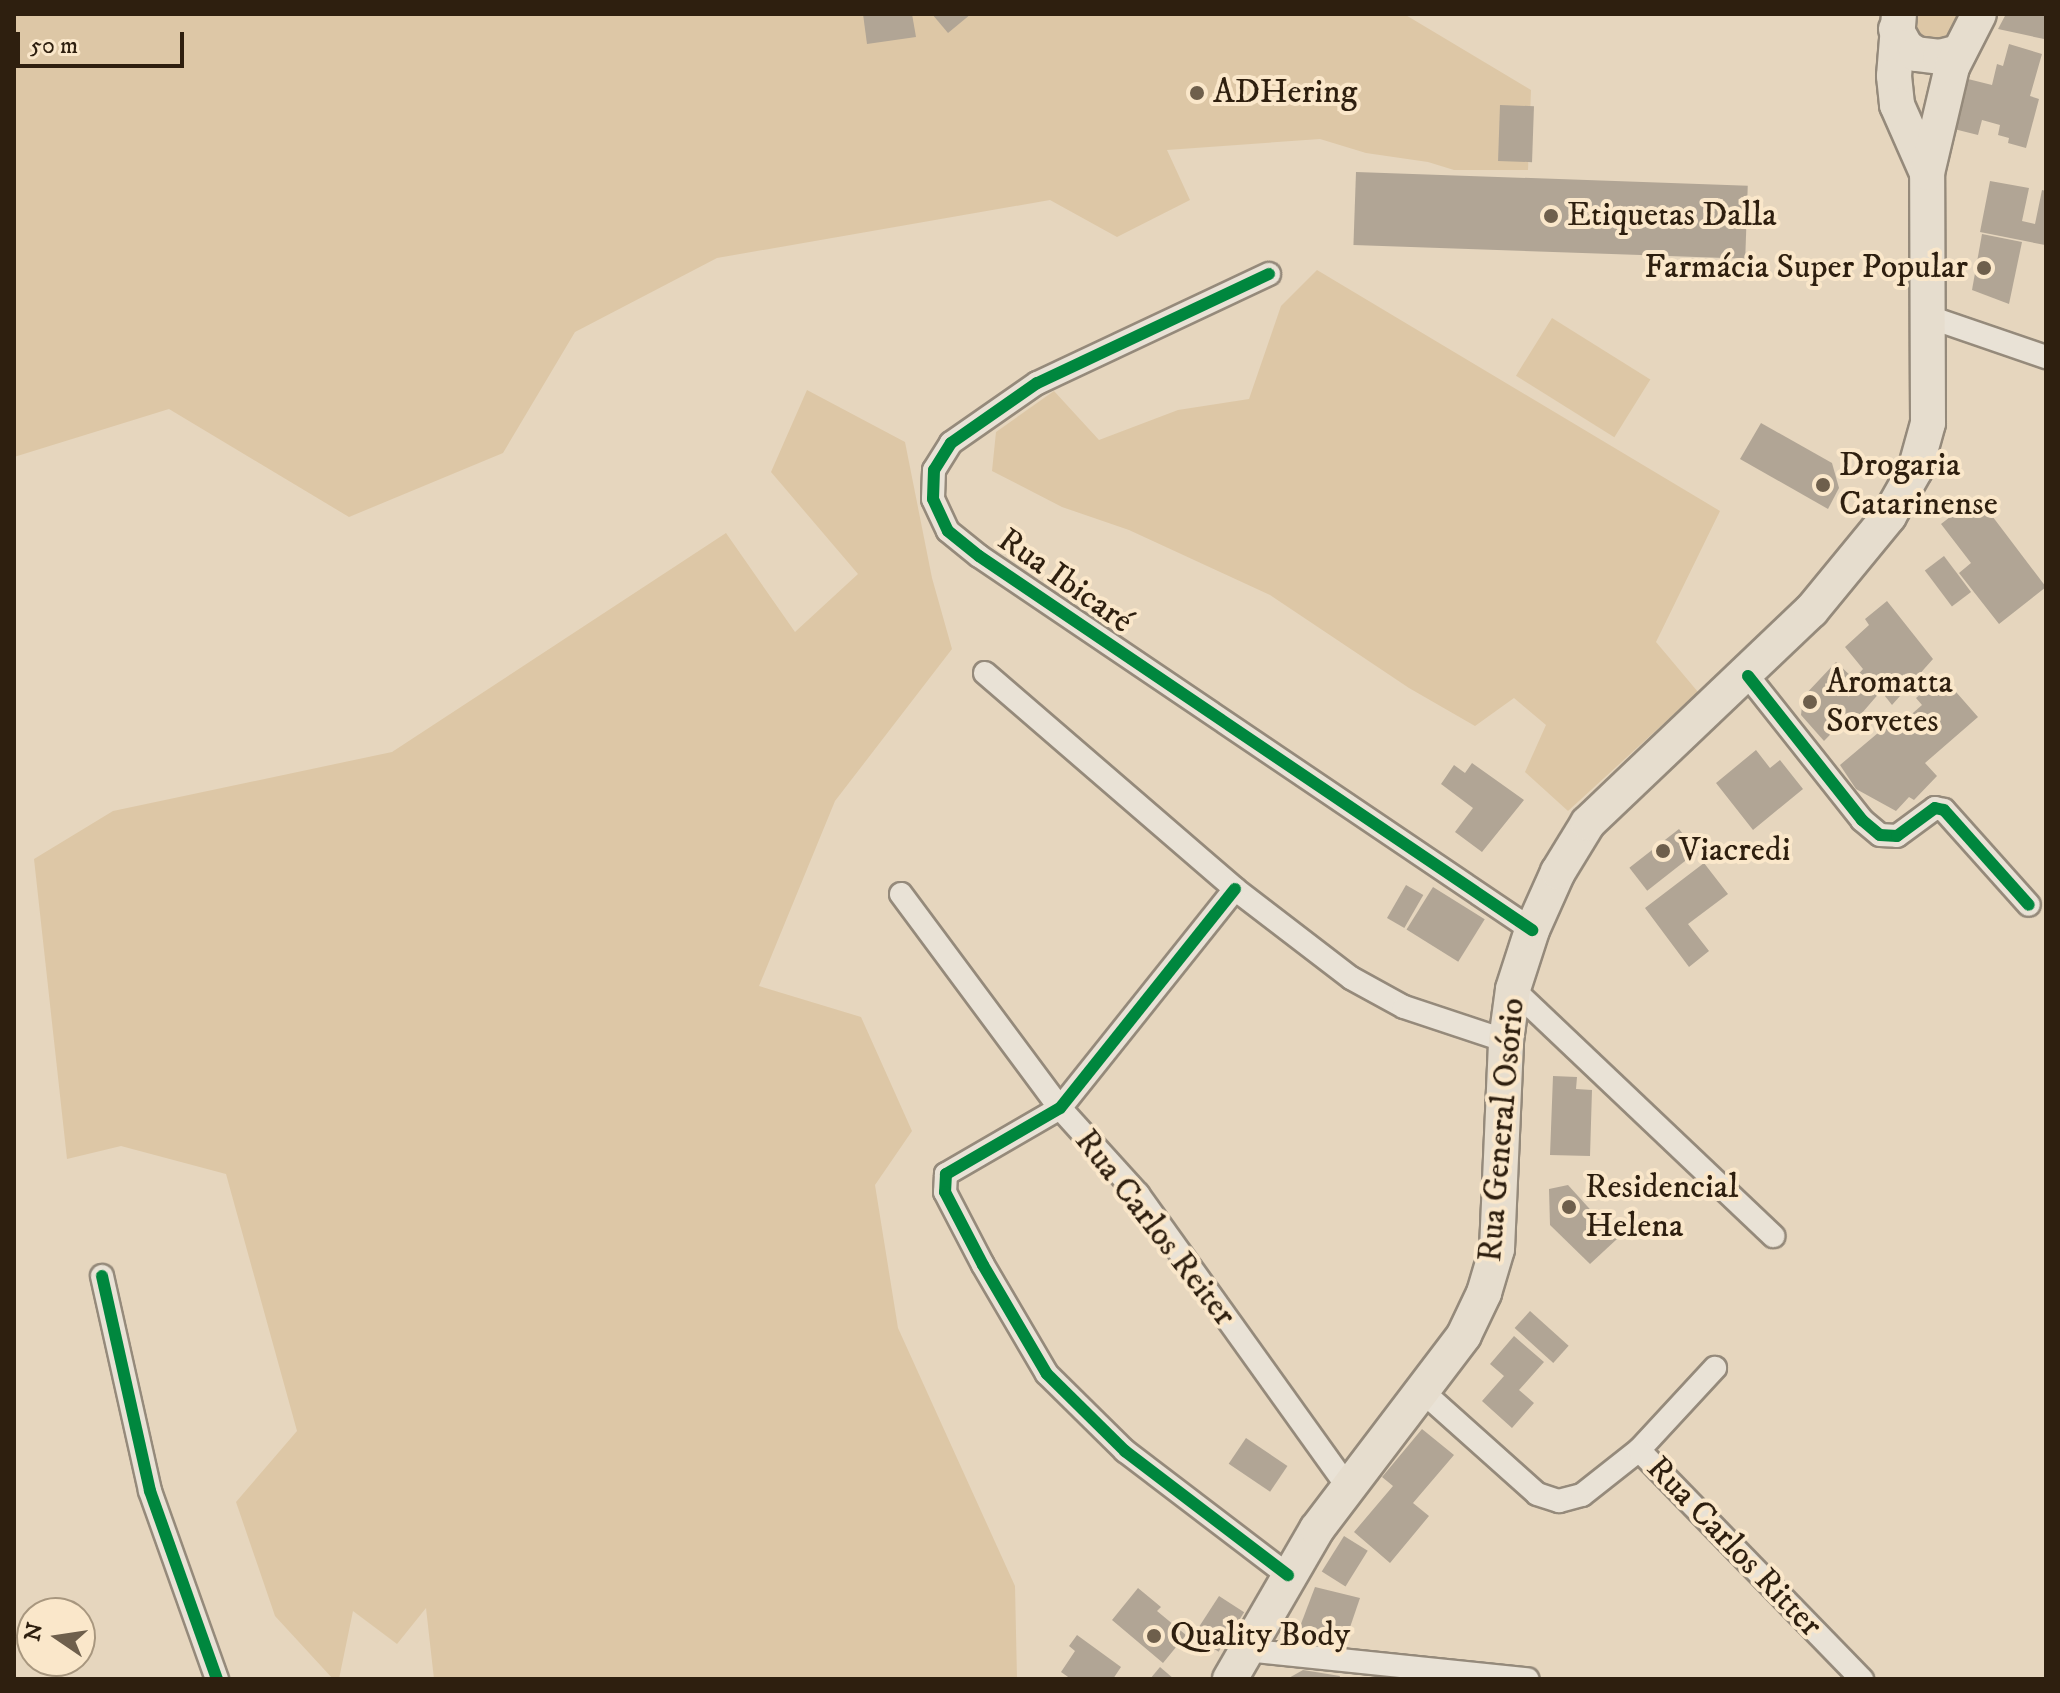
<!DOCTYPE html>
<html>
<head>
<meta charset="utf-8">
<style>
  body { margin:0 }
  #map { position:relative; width:2060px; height:1693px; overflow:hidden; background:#e6d6be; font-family:"IM FELL DW Pica",serif }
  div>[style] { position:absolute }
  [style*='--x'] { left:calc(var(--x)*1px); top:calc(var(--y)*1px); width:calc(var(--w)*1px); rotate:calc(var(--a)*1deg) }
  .green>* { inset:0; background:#ddc7a6; transform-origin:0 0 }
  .building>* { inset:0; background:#b1a595; transform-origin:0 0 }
  .roads { filter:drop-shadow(2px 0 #958a7b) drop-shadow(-2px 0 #958a7b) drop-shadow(0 2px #958a7b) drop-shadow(0 -2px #958a7b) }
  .minor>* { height:22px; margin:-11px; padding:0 11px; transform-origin:11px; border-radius:11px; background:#e9e2d6 }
  .primary>* { height:34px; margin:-17px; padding:0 17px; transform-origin:17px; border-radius:17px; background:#e6ddce }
  .cycleway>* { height:12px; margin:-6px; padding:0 6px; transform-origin:6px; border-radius:6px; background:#00873e }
  .dots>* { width:22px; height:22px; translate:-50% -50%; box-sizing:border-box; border:4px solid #fae7ca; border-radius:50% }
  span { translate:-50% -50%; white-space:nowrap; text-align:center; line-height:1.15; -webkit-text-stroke:8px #fae7ca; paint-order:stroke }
  .poi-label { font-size:34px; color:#2e1f0f }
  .left { translate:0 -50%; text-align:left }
  .right { translate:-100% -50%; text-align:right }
  .street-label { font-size:34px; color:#2e1f0f }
  .frame { position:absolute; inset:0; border:16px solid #2e1f0f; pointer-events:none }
  .north { position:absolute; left:16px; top:1597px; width:80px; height:80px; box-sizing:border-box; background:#fae7ca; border:2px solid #a8977f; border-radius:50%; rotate:283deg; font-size:22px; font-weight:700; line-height:32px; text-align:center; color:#2e1f0f }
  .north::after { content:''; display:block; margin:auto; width:28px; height:36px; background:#6e5f4c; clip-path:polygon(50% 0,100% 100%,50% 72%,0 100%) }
  .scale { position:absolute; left:16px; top:32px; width:168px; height:36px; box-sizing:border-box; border:4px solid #2e1f0f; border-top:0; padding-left:10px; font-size:24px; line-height:28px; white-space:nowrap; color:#2e1f0f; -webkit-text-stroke:6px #fae7ca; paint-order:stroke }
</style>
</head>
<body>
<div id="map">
  <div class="green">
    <i style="clip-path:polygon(14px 14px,1404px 14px,1531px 90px,1528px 170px,1454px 170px,1428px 162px,1366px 153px,1320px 139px,1167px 150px,1190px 200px,1117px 237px,1050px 200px,717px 258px,575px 332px,503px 453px,349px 517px,169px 409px,14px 457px)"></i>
    <i style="clip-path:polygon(1909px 14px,1958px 14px,1948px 34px,1938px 41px,1916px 38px)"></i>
    <i style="clip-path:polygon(1317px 270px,1720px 511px,1656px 642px,1698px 692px,1568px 811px,1525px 772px,1546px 725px,1514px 698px,1475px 726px,1409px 688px,1270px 595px,1129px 530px,1062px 507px,992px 471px,996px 432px,1054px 391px,1099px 440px,1178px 410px,1249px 399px,1281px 306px)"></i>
    <i style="left:1552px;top:318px;width:116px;height:68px;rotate:32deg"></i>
    <i style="clip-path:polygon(807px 390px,905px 442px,932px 578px,952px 649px,835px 801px,759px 986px,861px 1017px,912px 1131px,875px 1185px,898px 1328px,1015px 1586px,1017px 1679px,434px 1679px,426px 1608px,397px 1644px,353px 1611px,339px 1679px,333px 1679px,275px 1616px,236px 1502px,297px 1431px,226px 1174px,121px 1146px,67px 1159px,34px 859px,113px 811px,392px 752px,726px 533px,795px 632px,858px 574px,771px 472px)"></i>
  </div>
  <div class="building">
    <i style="clip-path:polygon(863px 14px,912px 14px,916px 37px,867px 44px)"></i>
    <i style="clip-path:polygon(932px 14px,971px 14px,948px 33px)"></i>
    <i style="clip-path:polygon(2006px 14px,2046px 14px,2044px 39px,1998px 29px)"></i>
    <i style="clip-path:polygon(2009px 44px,2042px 54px,2030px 96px,2039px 99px,2026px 148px,2008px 143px,2009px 138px,1998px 135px,2000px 125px,1982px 120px,1978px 135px,1954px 129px,1968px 79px,1992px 85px,1997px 64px,2003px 66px)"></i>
    <i style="left:1500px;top:105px;width:34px;height:56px;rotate:2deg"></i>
    <i style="left:1356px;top:172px;width:392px;height:73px;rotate:2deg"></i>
    <i style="clip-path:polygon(1990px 181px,2029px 188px,2022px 221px,2035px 224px,2042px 190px,2046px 191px,2045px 245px,1980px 232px)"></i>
    <i style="clip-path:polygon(1982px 234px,2022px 242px,2009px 304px,1972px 290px)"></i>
    <i style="clip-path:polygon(1761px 423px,1832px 463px,1839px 488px,1828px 509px,1740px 459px)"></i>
    <i style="clip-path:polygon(1977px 496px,2046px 587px,1999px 624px,1959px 573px,1971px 563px,1941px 524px)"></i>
    <i style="left:1944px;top:556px;width:45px;height:24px;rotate:53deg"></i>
    <i style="clip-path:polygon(1887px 601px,1933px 659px,1892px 705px,1881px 691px,1856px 720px,1850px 714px,1824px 741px,1801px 715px,1803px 697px,1836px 662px,1854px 679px,1863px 669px,1845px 647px,1869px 625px,1865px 619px)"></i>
    <i style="clip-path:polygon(1942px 676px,1978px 717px,1925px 763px,1937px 776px,1914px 800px,1909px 797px,1896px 811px,1856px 789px,1840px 765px,1891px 722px,1896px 728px,1922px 705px,1916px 698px)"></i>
    <i style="clip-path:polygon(1756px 750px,1770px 768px,1780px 760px,1803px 789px,1753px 830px,1716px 783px)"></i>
    <i style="clip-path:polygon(1472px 763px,1524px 800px,1482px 852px,1455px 832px,1473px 808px,1441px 784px,1454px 765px,1465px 773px)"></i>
    <i style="left:1679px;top:829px;width:29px;height:63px;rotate:52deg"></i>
    <i style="clip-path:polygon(1704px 863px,1728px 894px,1688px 924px,1709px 951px,1689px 967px,1645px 908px)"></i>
    <i style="left:1406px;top:885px;width:20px;height:38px;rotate:30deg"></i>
    <i style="left:1433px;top:887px;width:61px;height:50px;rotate:32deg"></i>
    <i style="clip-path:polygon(1553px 1076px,1577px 1077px,1576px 1089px,1592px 1090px,1590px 1156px,1550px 1155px)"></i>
    <i style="clip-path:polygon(1568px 1185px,1617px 1239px,1590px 1264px,1550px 1225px,1549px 1189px)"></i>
    <i style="left:1530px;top:1311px;width:52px;height:23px;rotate:42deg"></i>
    <i style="clip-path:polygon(1514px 1336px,1544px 1362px,1519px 1390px,1534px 1403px,1512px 1428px,1482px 1401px,1504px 1376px,1490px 1364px)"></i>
    <i style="clip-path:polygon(1422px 1429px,1454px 1455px,1413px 1503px,1429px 1516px,1390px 1563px,1354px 1532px,1393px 1486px,1382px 1477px)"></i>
    <i style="left:1246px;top:1438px;width:50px;height:31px;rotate:34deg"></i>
    <i style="left:1344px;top:1536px;width:28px;height:42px;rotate:32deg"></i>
    <i style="clip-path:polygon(1315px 1587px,1360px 1598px,1345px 1642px,1296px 1637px)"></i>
    <i style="clip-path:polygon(1138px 1588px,1161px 1607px,1157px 1611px,1186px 1635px,1163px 1663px,1112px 1620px)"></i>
    <i style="left:1219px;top:1596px;width:30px;height:47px;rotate:33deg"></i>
    <i style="clip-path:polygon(1077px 1635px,1121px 1667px,1113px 1679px,1071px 1679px,1061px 1672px,1075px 1651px,1069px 1646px)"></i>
    <i style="clip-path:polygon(1160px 1667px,1174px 1679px,1150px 1679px)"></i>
    <i style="clip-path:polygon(1303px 1670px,1340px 1676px,1339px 1679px,1287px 1679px)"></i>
  </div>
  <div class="roads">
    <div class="minor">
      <i style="--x:1269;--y:274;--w:256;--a:154.8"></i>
      <i style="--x:1037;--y:383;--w:105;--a:145.1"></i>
      <i style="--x:951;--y:443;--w:32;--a:122"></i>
      <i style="--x:934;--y:470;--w:29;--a:92"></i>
      <i style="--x:933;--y:499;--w:35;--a:65"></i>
      <i style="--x:948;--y:531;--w:40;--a:39"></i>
      <i style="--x:979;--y:556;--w:668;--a:34.07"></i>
      <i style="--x:1929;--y:317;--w:124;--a:18.9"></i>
      <i style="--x:985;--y:673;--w:330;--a:40.8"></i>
      <i style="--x:1235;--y:889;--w:146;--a:37.5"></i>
      <i style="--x:1351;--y:978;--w:60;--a:28.7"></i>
      <i style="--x:1404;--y:1007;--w:108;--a:18.4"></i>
      <i style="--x:1748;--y:676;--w:184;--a:51.6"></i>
      <i style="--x:1862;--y:820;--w:23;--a:40"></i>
      <i style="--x:1880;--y:835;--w:17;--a:3"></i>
      <i style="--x:1897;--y:836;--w:47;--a:-36.4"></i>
      <i style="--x:1935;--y:808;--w:9;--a:13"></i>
      <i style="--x:1944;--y:810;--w:127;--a:48.2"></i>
      <i style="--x:1235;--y:889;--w:280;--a:128.6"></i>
      <i style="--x:1060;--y:1108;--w:132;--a:149.9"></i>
      <i style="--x:946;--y:1174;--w:18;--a:93"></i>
      <i style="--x:945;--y:1192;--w:82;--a:62.5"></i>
      <i style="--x:983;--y:1265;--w:126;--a:59.6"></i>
      <i style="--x:1047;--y:1374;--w:110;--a:44.6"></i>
      <i style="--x:1125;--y:1451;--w:205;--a:37.3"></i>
      <i style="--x:901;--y:894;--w:267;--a:53.4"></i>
      <i style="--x:1060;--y:1108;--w:116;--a:47.8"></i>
      <i style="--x:1138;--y:1194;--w:360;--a:54.4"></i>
      <i style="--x:1513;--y:989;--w:359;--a:43.5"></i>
      <i style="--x:102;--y:1276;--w:220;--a:77.4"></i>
      <i style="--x:150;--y:1491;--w:200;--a:70.4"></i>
      <i style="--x:1422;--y:1391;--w:154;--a:41.8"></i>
      <i style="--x:1537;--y:1494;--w:23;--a:18"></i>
      <i style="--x:1559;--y:1501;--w:24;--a:-15"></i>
      <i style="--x:1582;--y:1495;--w:73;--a:-38.3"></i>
      <i style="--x:1639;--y:1450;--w:112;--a:-47.2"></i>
      <i style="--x:1639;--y:1450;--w:320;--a:45.8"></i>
      <i style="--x:1245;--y:1650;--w:284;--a:5.9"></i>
    </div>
    <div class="primary">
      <i style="--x:1899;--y:14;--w:62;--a:94.6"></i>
      <i style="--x:1894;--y:76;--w:29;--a:84"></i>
      <i style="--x:1897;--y:105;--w:74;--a:66.2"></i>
      <i style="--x:1896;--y:29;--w:21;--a:61"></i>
      <i style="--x:1906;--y:47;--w:12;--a:35"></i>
      <i style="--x:1916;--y:54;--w:24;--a:7"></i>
      <i style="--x:1940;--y:57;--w:20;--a:-15"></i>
      <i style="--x:1230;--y:1679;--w:173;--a:-59.9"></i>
      <i style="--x:1317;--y:1529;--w:243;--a:-52.8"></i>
      <i style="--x:1464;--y:1335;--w:47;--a:-64.5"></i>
      <i style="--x:1484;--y:1293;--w:46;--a:-73.5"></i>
      <i style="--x:1497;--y:1249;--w:208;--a:-87.5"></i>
      <i style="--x:1506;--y:1041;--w:52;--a:-82.3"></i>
      <i style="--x:1513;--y:989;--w:62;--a:-72.1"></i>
      <i style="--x:1532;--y:930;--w:64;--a:-65.9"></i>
      <i style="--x:1558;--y:872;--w:57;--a:-58.5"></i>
      <i style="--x:1588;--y:823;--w:308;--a:-43.6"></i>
      <i style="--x:1811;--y:611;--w:123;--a:-50.6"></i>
      <i style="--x:1889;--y:516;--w:53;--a:-60.5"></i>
      <i style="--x:1915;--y:470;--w:49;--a:-74.5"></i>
      <i style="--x:1928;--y:423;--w:250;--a:-90.2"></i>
      <i style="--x:1927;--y:173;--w:109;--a:-76.7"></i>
      <i style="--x:1952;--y:67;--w:59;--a:-63"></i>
    </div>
  </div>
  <div class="cycleway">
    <i style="--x:1269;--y:274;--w:256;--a:154.8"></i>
    <i style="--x:1037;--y:383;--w:105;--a:145.1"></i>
    <i style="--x:951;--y:443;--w:32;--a:122"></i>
    <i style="--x:934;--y:470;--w:29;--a:92"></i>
    <i style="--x:933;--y:499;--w:35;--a:65"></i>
    <i style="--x:948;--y:531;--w:40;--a:39"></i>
    <i style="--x:979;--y:556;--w:668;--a:34.07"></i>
    <i style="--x:1748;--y:676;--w:184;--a:51.6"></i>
    <i style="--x:1862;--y:820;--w:23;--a:40"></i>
    <i style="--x:1880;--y:835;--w:17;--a:3"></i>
    <i style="--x:1897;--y:836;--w:47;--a:-36.4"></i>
    <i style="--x:1935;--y:808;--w:9;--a:13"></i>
    <i style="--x:1944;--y:810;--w:127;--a:48.2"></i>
    <i style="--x:1235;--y:889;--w:280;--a:128.6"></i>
    <i style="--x:1060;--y:1108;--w:132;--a:149.9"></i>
    <i style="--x:946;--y:1174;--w:18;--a:93"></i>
    <i style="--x:945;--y:1192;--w:82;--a:62.5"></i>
    <i style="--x:983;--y:1265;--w:126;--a:59.6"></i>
    <i style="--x:1047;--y:1374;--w:110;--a:44.6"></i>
    <i style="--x:1125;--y:1451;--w:205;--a:37.3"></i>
    <i style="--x:102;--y:1276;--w:220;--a:77.4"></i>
    <i style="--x:150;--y:1491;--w:200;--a:70.4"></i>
  </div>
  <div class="dots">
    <i style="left:1197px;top:93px;background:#6e5f4c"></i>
    <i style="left:1551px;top:216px;background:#6e5f4c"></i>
    <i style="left:1984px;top:268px;background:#6e5f4c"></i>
    <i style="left:1823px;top:485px;background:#6e5f4c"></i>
    <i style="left:1810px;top:702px;background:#6e5f4c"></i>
    <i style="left:1663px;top:851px;background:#6e5f4c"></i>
    <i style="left:1569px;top:1207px;background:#6e5f4c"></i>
    <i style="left:1154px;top:1636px;background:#6e5f4c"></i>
  </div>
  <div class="poi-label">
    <span class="left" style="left:1213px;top:93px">ADHering</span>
    <span class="left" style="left:1567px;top:216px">Etiquetas Dalla</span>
    <span class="right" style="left:1968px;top:268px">Farmácia Super Popular</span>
    <span class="left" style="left:1839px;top:485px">Drogaria<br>Catarinense</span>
    <span class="left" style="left:1826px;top:702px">Aromatta<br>Sorvetes</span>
    <span class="left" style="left:1679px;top:851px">Viacredi</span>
    <span class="left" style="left:1585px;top:1207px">Residencial<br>Helena</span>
    <span class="left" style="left:1170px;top:1636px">Quality Body</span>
  </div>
  <div class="street-label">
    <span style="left:1065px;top:581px;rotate:35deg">Rua Ibicaré</span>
    <span style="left:1502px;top:1130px;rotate:-85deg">Rua General Osório</span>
    <span style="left:1155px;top:1228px;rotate:52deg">Rua Carlos Reiter</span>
    <span style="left:1734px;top:1547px;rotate:46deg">Rua Carlos Ritter</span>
  </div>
  <div class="frame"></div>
  <div class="north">N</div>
  <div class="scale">50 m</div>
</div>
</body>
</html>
